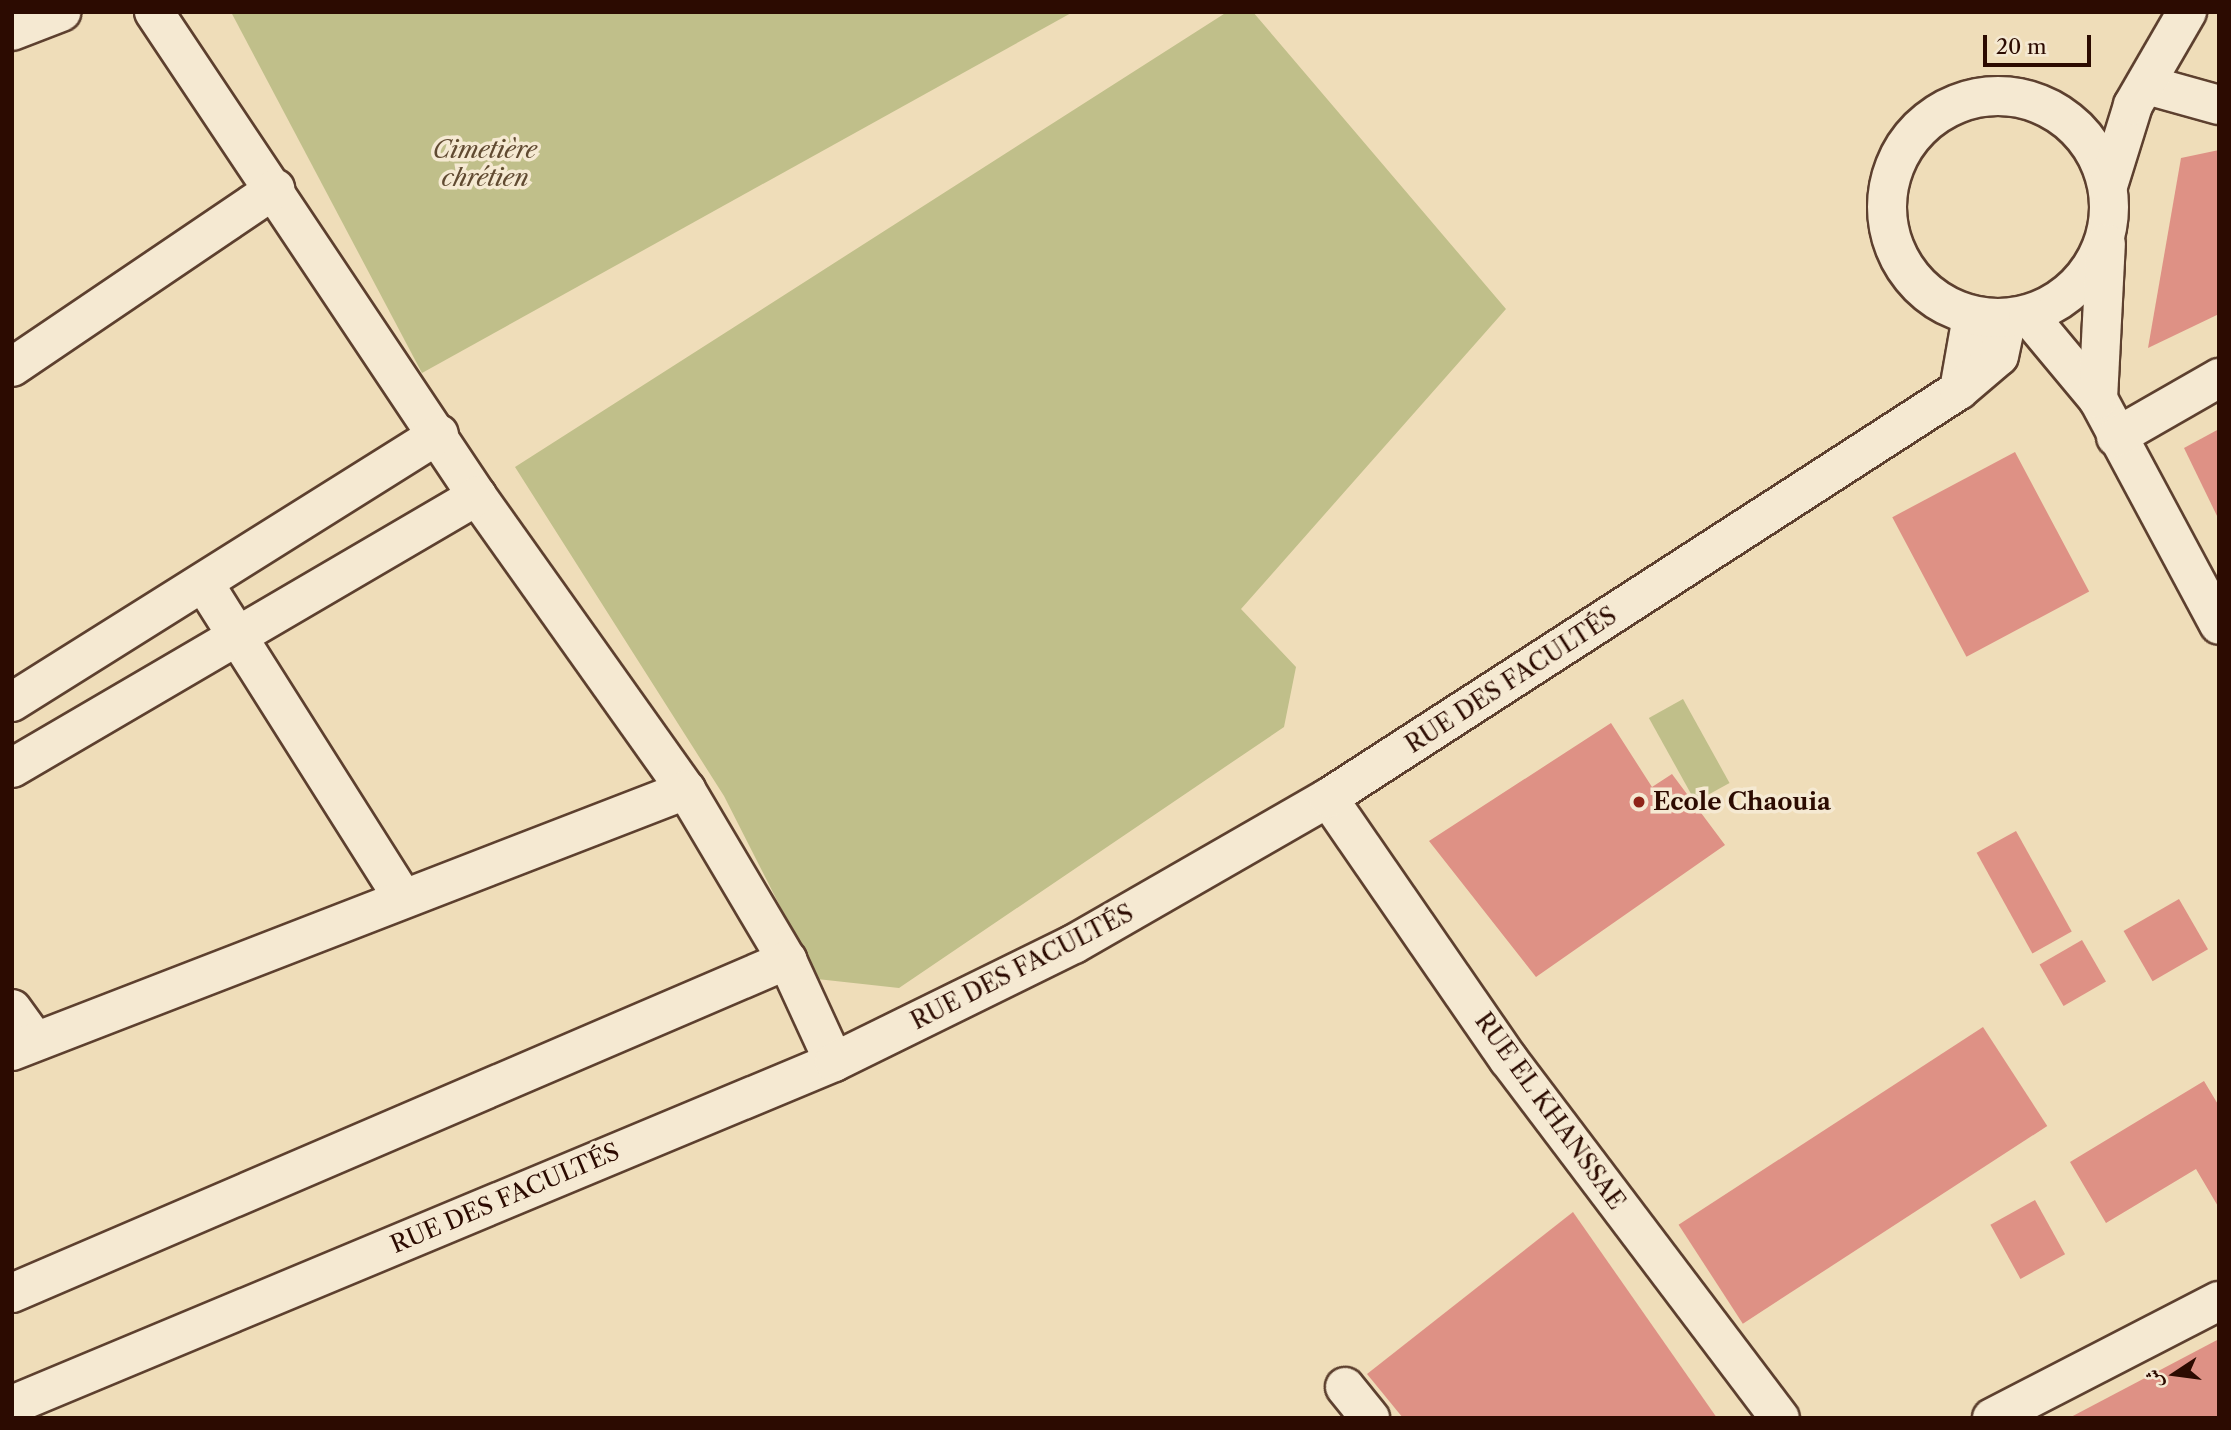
<!DOCTYPE html>
<html>
<head>
<meta charset="utf-8">
<style>
  body { margin:0 }
  #map { position:relative; width:2231px; height:1430px; overflow:hidden; background:#efddb9; font-family:"Libre Caslon Text",Amiri,serif }
  div>[style] { position:absolute }
  [style*='--x'] { left:calc(var(--x)*1px); top:calc(var(--y)*1px); width:calc(var(--w)*1px); rotate:calc(var(--a)*1deg) }
  .green>* { inset:0; background:#c0bf8a; transform-origin:0 0 }
  .building>* { inset:0; background:#de9185; transform-origin:0 0 }
  .roads { filter:drop-shadow(2px 0 #5d402f) drop-shadow(-2px 0 #5d402f) drop-shadow(0 2px #5d402f) drop-shadow(0 -2px #5d402f) }
  .street>* { height:38px; margin:-19px; padding:0 19px; transform-origin:19px; border-radius:19px; background:#f5e9d2 }
  .secondary>* { height:38px; margin:-19px; padding:0 19px; transform-origin:19px; border-radius:19px; background:#f5e9d2 }
  .secondary>.ring { margin:-19px; padding:0; box-sizing:content-box; background:none; border:38px solid #f5e9d2; border-radius:50% }
  .dots>* { width:19px; height:19px; translate:-50% -50%; box-sizing:border-box; border:4px solid #f5e9d2; border-radius:50% }
  span { translate:-50% -50%; white-space:nowrap; text-align:center; line-height:1.15; -webkit-text-stroke:7px #f5e9d2; paint-order:stroke }
  .park-label { font-size:24px; color:#604a31; font-style:italic }
  .street-label { font-size:24px; color:#2c0b01 }
  .poi-label { font-size:24px; color:#2c0b01; font-weight:700 }
  .left { translate:0 -50%; text-align:left }
  .frame { position:absolute; inset:0; border:14px solid #2c0b01; pointer-events:none }
  .north { position:absolute; left:2140px; top:1339px; width:70px; height:70px; -webkit-text-stroke:5px #f5e9d2; paint-order:stroke; rotate:257deg; font-size:19px; font-weight:700; line-height:28px; text-align:center; color:#2c0b01 }
  .north::after { content:''; display:block; margin:auto; width:24px; height:32px; background:#2c0b01; clip-path:polygon(50% 0,100% 100%,50% 72%,0 100%) }
  .scale { position:absolute; left:1983px; top:35px; width:108px; height:32px; box-sizing:border-box; border:4px solid #2c0b01; border-top:0; padding-left:9px; font-size:21px; line-height:24px; white-space:nowrap; color:#2c0b01; -webkit-text-stroke:5px #f5e9d2; paint-order:stroke }
</style>
</head>
<body>
<div id="map">
  <div class="green">
    <i style="clip-path:polygon(231px 12px,1073px 12px,422px 373px)"></i>
    <i style="clip-path:polygon(1227px 12px,1253px 12px,1506px 309px,1241px 609px,1296px 667px,1284px 727px,899px 988px,817px 979px,724px 796px,515px 467px)"></i>
    <i style="left:1683px;top:699px;width:96px;height:39px;rotate:61deg"></i>
  </div>
  <div class="building">
    <i style="clip-path:polygon(2219px 150px,2219px 314px,2148px 348px,2181px 158px)"></i>
    <i style="clip-path:polygon(2219px 429px,2219px 520px,2184px 448px)"></i>
    <i style="left:2015px;top:452px;width:158px;height:139px;rotate:62deg"></i>
    <i style="clip-path:polygon(1611px 723px,1652px 787px,1672px 774px,1725px 845px,1536px 977px,1429px 841px)"></i>
    <i style="left:2016px;top:831px;width:115px;height:45px;rotate:61deg"></i>
    <i style="left:2179px;top:899px;width:58px;height:64px;rotate:60deg"></i>
    <i style="left:2082px;top:940px;width:48px;height:49px;rotate:60deg"></i>
    <i style="left:1983px;top:1027px;width:118px;height:363px;rotate:57deg"></i>
    <i style="clip-path:polygon(2204px 1081px,2219px 1106px,2219px 1208px,2196px 1169px,2106px 1223px,2070px 1162px)"></i>
    <i style="left:2035px;top:1200px;width:62px;height:51px;rotate:61deg"></i>
    <i style="clip-path:polygon(1573px 1212px,1717px 1418px,1403px 1418px,1367px 1374px)"></i>
    <i style="clip-path:polygon(2219px 1339px,2219px 1418px,2069px 1418px)"></i>
  </div>
  <div class="roads">
    <div class="street">
      <i style="--x:154;--y:12;--w:582;--a:56.28"></i>
      <i style="--x:477;--y:496;--w:361;--a:54.6"></i>
      <i style="--x:686;--y:790;--w:198;--a:59.3"></i>
      <i style="--x:787;--y:960;--w:112;--a:65.3"></i>
      <i style="--x:12;--y:31;--w:53;--a:-21.2"></i>
      <i style="--x:2147;--y:85;--w:75;--a:15.5"></i>
      <i style="--x:12;--y:367;--w:318;--a:-34.1"></i>
      <i style="--x:1959;--y:390;--w:75;--a:-80"></i>
      <i style="--x:205;--y:585;--w:370;--a:57.7"></i>
      <i style="--x:12;--y:702;--w:504;--a:-32.11"></i>
      <i style="--x:12;--y:768;--w:539;--a:-30.33"></i>
      <i style="--x:1328;--y:798;--w:318;--a:55.4"></i>
      <i style="--x:1509;--y:1060;--w:449;--a:52.9"></i>
      <i style="--x:12;--y:1009;--w:39;--a:54"></i>
      <i style="--x:12;--y:1051;--w:723;--a:-21.17"></i>
      <i style="--x:12;--y:1293;--w:844;--a:-23.25"></i>
      <i style="--x:1345;--y:1387;--w:40;--a:51"></i>
      <i style="--x:12;--y:1405;--w:891;--a:-22.65"></i>
      <i style="--x:834;--y:1062;--w:267;--a:-26.2"></i>
      <i style="--x:1074;--y:944;--w:293;--a:-29.9"></i>
      <i style="--x:1328;--y:798;--w:751;--a:-32.89"></i>
      <i style="--x:1959;--y:390;--w:52;--a:-40.4"></i>
      <i style="--x:1999;--y:356;--w:38;--a:-78"></i>
      <i style="--x:1992;--y:1418;--w:255;--a:-27.3"></i>
    </div>
    <div class="secondary">
      <i class="ring" style="left:1887px;top:96px;width:184px;height:184px"></i>
      <i style="--x:2108;--y:186;--w:85;--a:-72.8"></i>
      <i style="--x:2133;--y:105;--w:108;--a:-59.9"></i>
      <i style="--x:2028;--y:315;--w:109;--a:50.2"></i>
      <i style="--x:2098;--y:399;--w:256;--a:61.8"></i>
      <i style="--x:2098;--y:399;--w:156;--a:-87.1"></i>
      <i style="--x:2116;--y:437;--w:119;--a:-29.8"></i>
    </div>
  </div>
  <div class="dots">
    <i style="left:1639px;top:802px;background:#8f2418"></i>
  </div>
  <div class="park-label">
    <span style="left:485px;top:164px">Cimetière<br>chrétien</span>
  </div>
  <div class="street-label">
    <span style="left:1511px;top:680px;rotate:-33deg">RUE DES FACULTÉS</span>
    <span style="left:1022px;top:967px;rotate:-27deg">RUE DES FACULTÉS</span>
    <span style="left:1550px;top:1111px;rotate:54deg">RUE EL KHANSSAE</span>
    <span style="left:505px;top:1198px;rotate:-23deg">RUE DES FACULTÉS</span>
  </div>
  <div class="poi-label">
    <span class="left" style="left:1653px;top:802px">Ecole Chaouia</span>
  </div>
  <div class="frame"></div>
  <div class="north">ش</div>
  <div class="scale">20 m</div>
</div>
</body>
</html>
